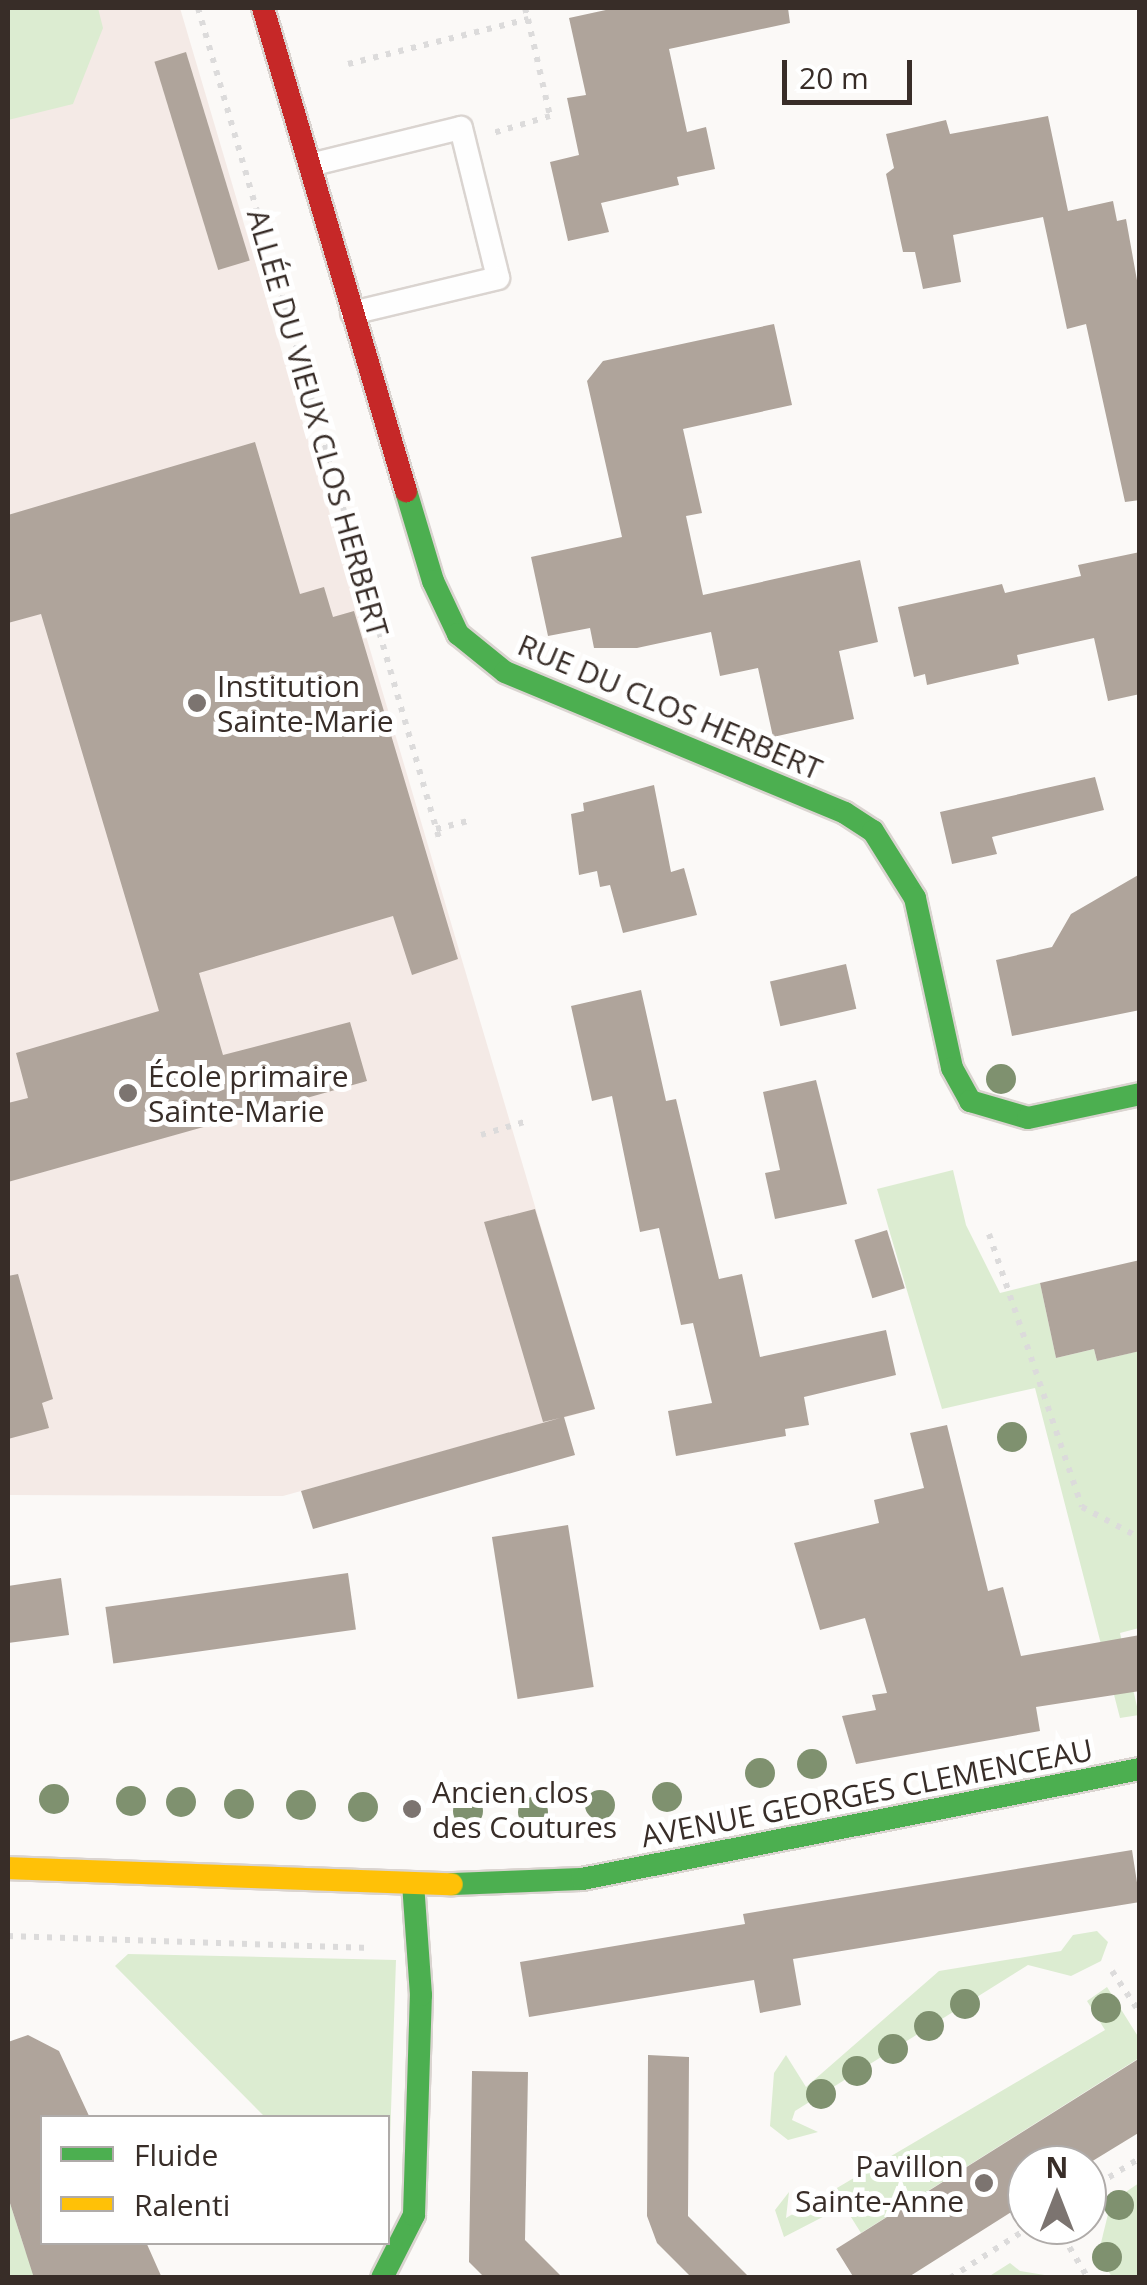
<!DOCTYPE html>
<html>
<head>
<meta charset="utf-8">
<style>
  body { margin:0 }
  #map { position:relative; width:1147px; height:2285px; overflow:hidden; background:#fbf9f7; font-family:"Open Sans",sans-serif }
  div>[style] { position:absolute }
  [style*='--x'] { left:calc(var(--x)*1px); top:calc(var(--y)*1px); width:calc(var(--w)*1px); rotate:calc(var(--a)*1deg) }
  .built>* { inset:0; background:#f4eae6 }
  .green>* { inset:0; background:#dcecd1 }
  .building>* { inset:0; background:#afa49b; transform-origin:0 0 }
  .path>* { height:6px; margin-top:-3px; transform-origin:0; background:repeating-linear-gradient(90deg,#dcdbdb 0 5px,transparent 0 13px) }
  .roads { filter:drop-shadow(2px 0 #dad4d0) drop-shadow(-2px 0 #dad4d0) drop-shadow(0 2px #dad4d0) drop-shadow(0 -2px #dad4d0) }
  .lane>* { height:22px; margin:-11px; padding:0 11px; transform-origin:11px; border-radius:11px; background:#fefefe }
  .fast>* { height:22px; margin:-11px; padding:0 11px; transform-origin:11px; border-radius:11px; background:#4caf50 }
  .slow>* { height:22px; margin:-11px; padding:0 11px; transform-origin:11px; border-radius:11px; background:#ffc107 }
  .jam>* { height:22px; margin:-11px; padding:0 11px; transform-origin:11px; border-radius:11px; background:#c62828 }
  .trees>* { width:30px; height:30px; margin:-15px; border-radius:50%; background:#7f916f }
  .dots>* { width:28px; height:28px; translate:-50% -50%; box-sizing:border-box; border:5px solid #fff; border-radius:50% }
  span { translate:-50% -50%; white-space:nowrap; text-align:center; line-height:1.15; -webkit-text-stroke:10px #fff; paint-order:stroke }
  .street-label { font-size:30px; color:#382d28 }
  .poi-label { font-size:30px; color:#382d28 }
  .left { translate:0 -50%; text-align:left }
  .right { translate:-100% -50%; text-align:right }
  .frame { position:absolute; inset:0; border:10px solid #382d28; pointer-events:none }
  .legend { position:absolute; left:40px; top:2115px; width:350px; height:130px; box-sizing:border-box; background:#fff; border:2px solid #afaba9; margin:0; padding:12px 18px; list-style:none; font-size:30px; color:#382d28 }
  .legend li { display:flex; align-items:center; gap:20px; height:50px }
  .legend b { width:50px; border:2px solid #afaba9 }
  .north { position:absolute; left:1007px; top:2145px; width:100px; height:100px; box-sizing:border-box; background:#fff; border:2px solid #afaba9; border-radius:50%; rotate:0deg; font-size:28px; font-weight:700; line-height:40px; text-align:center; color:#382d28 }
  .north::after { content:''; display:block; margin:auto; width:35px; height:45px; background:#7c7470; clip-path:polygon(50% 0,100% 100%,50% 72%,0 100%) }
  .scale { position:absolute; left:782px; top:60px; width:130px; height:45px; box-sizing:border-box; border:5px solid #382d28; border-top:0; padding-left:12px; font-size:30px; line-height:35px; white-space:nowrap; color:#382d28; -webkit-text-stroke:8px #fff; paint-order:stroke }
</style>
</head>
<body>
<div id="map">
  <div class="built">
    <i style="clip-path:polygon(8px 8px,180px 8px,595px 1409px,283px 1496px,8px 1495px)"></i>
  </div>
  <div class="green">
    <i style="clip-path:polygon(8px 8px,98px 8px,103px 28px,73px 104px,8px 120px)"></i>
    <i style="clip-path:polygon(953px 1170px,966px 1225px,1000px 1293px,1040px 1283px,1056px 1358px,1094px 1349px,1097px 1361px,1139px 1351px,1139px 1628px,1120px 1633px,1139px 1715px,1120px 1718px,1035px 1388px,942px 1409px,877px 1189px)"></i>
    <i style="clip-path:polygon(1097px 1931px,1108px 1942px,1101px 1961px,1071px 1976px,1028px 1965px,795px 2111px,792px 2120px,818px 2132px,788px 2140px,770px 2126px,774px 2073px,786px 2055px,806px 2087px,939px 1971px,1061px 1951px,1073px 1935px)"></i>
    <i style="clip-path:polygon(128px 1954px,396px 1960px,388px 2201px,388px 2118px,265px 2117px,115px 1966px)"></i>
    <i style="clip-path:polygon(1107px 1987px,1139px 2038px,1139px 2058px,861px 2233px,844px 2206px,784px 2237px,775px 2210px,789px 2192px,786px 2218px,1105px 2030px,1087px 2001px)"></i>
    <i style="clip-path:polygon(1139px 2183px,1139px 2277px,1112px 2277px,1098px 2255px,1111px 2202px)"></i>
    <i style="clip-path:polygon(8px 2197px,25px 2250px,40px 2277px,8px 2277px)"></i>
    <i style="clip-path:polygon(1010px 2263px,1020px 2271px,1057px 2277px,988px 2277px)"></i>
  </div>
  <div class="building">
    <i style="clip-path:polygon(615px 8px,788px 8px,790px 23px,669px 49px,687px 132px,706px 127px,715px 169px,677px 177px,679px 185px,601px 203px,609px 232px,568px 241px,550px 162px,579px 155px,567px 98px,586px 95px,569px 18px)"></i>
    <i style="left:186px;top:52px;width:218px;height:33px;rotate:73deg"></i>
    <i style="clip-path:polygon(1048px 116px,1068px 211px,1113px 201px,1117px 221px,1126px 219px,1140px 297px,1140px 500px,1125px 502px,1086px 324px,1067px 329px,1043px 217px,953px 235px,961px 282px,923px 289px,915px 252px,903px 252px,886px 174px,894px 168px,886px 134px,946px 120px,950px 134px)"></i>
    <i style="clip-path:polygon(774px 324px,792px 405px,683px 429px,702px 513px,686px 516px,703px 595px,860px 560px,878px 642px,839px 651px,854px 719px,773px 737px,758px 668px,720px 676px,711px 632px,637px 648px,594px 648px,590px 628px,548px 636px,531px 557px,622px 537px,587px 381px,603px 361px)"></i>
    <i style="clip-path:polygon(255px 442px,300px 594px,324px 587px,333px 617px,354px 611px,458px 959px,412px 975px,393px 916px,199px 973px,223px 1055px,350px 1022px,367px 1081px,8px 1182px,8px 1103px,28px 1098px,16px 1053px,159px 1011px,41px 614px,8px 623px,8px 515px)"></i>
    <i style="clip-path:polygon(1140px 552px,1140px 694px,1108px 701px,1094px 638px,1017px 655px,1019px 664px,961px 677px,927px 685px,925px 674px,914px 677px,898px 607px,1002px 584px,1005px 593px,1081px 576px,1078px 565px)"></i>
    <i style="clip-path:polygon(1095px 777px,1104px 810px,992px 837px,997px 854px,952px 864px,940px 812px)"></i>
    <i style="clip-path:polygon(654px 785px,671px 872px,684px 868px,697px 915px,623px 933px,610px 885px,600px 887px,597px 871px,579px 875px,571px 814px,584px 811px,583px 803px)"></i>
    <i style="clip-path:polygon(1140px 874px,1140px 1010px,1012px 1036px,996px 960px,1052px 947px,1071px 914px)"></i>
    <i style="left:846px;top:964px;width:46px;height:78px;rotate:77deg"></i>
    <i style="clip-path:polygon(641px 990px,666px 1101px,676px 1099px,719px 1279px,742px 1274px,760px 1357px,886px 1330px,896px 1375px,804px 1397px,809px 1425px,785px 1429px,786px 1436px,676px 1456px,668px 1411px,712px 1403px,693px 1323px,681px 1325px,659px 1228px,640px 1232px,612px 1096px,592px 1101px,571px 1006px)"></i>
    <i style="clip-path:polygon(816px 1080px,847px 1204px,775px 1219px,765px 1173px,780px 1170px,763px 1092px)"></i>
    <i style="clip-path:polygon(535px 1209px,595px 1409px,564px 1417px,575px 1455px,313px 1529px,301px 1491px,560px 1418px,543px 1422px,484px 1222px)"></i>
    <i style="left:887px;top:1230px;width:61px;height:34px;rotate:73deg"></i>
    <i style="clip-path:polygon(1140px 1260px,1140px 1351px,1097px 1361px,1094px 1349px,1056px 1358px,1040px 1283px)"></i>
    <i style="clip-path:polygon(18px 1274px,53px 1399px,42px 1403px,49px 1428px,8px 1439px,8px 1276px)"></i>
    <i style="clip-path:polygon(947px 1425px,988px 1591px,1003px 1587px,1021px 1656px,1140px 1635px,1140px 1691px,1036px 1707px,1040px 1731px,856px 1764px,842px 1716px,876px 1710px,872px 1695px,887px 1693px,865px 1618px,820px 1630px,794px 1543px,879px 1523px,874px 1500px,924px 1488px,910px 1433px)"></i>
    <i style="left:568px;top:1525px;width:164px;height:77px;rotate:81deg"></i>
    <i style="left:348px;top:1573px;width:57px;height:245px;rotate:82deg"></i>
    <i style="clip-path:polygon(61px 1578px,69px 1635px,8px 1643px,8px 1586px)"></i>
    <i style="clip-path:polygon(1132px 1850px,1140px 1902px,793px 1959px,801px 2005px,760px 2013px,754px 1980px,529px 2017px,520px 1962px,745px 1924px,743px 1914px)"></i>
    <i style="clip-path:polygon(28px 2035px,59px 2051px,90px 2118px,42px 2118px,42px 2242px,146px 2242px,162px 2278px,34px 2278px,8px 2197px,8px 2042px)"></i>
    <i style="clip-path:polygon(648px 2055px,689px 2057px,688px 2216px,750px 2278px,692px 2278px,657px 2243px,647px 2216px)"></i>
    <i style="clip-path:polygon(1140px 2058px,1140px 2132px,1086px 2165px,1027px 2165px,1027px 2202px,907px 2278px,854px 2278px,836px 2249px)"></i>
    <i style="clip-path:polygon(472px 2071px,528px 2072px,525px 2240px,563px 2278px,485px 2278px,469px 2262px)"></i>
  </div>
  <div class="path">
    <i style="--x:198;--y:8;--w:864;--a:73.81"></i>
    <i style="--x:525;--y:8;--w:11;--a:75"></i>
    <i style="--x:348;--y:64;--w:186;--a:-14"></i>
    <i style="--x:528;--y:19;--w:99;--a:77.2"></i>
    <i style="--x:550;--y:116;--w:59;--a:163.4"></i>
    <i style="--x:436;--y:829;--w:34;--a:-14"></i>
    <i style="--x:481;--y:1135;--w:48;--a:-16.9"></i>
    <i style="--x:989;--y:1234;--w:288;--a:71.2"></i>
    <i style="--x:1082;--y:1507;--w:66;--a:28.1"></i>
    <i style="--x:8;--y:1936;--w:363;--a:1.9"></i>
    <i style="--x:1112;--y:1971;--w:50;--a:56.3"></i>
    <i style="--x:1087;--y:2191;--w:62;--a:-31.9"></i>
    <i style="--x:1056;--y:2225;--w:62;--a:58.9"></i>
    <i style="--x:950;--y:2278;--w:98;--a:-32.6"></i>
  </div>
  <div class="roads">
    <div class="lane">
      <i style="--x:310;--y:165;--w:155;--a:-13.8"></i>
      <i style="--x:461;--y:128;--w:154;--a:76.1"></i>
      <i style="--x:498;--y:278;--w:150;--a:166.5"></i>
    </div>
    <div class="fast">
      <i style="--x:406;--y:491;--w:94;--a:73.3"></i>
      <i style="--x:433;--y:581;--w:59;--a:64.7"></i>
      <i style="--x:458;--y:634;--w:60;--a:39"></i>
      <i style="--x:505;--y:672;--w:368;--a:22.5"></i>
      <i style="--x:845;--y:813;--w:33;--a:33"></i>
      <i style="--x:873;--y:831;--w:79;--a:57.9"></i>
      <i style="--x:915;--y:898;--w:174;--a:77.7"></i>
      <i style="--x:952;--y:1068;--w:38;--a:61"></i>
      <i style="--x:970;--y:1101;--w:60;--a:16.3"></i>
      <i style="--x:1028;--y:1118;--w:115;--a:-12.1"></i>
      <i style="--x:452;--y:1884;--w:130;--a:-2.2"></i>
      <i style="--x:582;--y:1879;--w:569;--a:-11.15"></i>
      <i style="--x:382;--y:2278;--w:71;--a:-63.1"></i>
      <i style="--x:414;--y:2215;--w:220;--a:-88.2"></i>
      <i style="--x:421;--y:1995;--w:112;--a:-94.1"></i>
    </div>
    <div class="slow">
      <i style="--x:8;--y:1868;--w:444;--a:2.1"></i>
    </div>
    <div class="jam">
      <i style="--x:263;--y:8;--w:504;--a:73.51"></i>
    </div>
  </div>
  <div class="trees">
    <i style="left:1001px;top:1079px"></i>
    <i style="left:1012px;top:1437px"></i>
    <i style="left:812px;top:1764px"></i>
    <i style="left:760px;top:1773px"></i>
    <i style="left:667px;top:1797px"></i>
    <i style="left:54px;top:1799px"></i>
    <i style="left:131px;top:1801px"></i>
    <i style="left:181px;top:1802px"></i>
    <i style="left:239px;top:1804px"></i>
    <i style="left:301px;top:1805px"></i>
    <i style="left:600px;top:1805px"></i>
    <i style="left:363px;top:1807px"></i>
    <i style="left:468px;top:1811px"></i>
    <i style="left:533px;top:1812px"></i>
    <i style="left:965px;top:2004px"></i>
    <i style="left:1106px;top:2008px"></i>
    <i style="left:929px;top:2026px"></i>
    <i style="left:893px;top:2049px"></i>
    <i style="left:857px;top:2071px"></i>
    <i style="left:821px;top:2094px"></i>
    <i style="left:1119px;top:2205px"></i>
    <i style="left:1107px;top:2257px"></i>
  </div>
  <div class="dots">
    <i style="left:197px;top:703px;background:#7c7470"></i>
    <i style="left:128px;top:1093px;background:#7c7470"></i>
    <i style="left:412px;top:1809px;background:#7c7470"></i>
    <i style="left:984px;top:2183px;background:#7c7470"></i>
  </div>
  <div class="street-label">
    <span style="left:318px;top:423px;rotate:74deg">ALLÉE DU VIEUX CLOS HERBERT</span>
    <span style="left:670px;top:707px;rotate:23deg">RUE DU CLOS HERBERT</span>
    <span style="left:867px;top:1793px;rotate:-11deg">AVENUE GEORGES CLEMENCEAU</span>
  </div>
  <div class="poi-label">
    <span class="left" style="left:217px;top:703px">Institution<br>Sainte-Marie</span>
    <span class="left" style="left:148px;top:1093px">École primaire<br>Sainte-Marie</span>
    <span class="left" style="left:432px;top:1809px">Ancien clos<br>des Coutures</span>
    <span class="right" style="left:964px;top:2183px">Pavillon<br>Sainte-Anne</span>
  </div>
  <div class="frame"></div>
  <ul class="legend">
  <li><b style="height:12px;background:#4caf50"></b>Fluide</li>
  <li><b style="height:12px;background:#ffc107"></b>Ralenti</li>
  </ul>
  <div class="north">N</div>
  <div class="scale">20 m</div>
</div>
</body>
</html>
